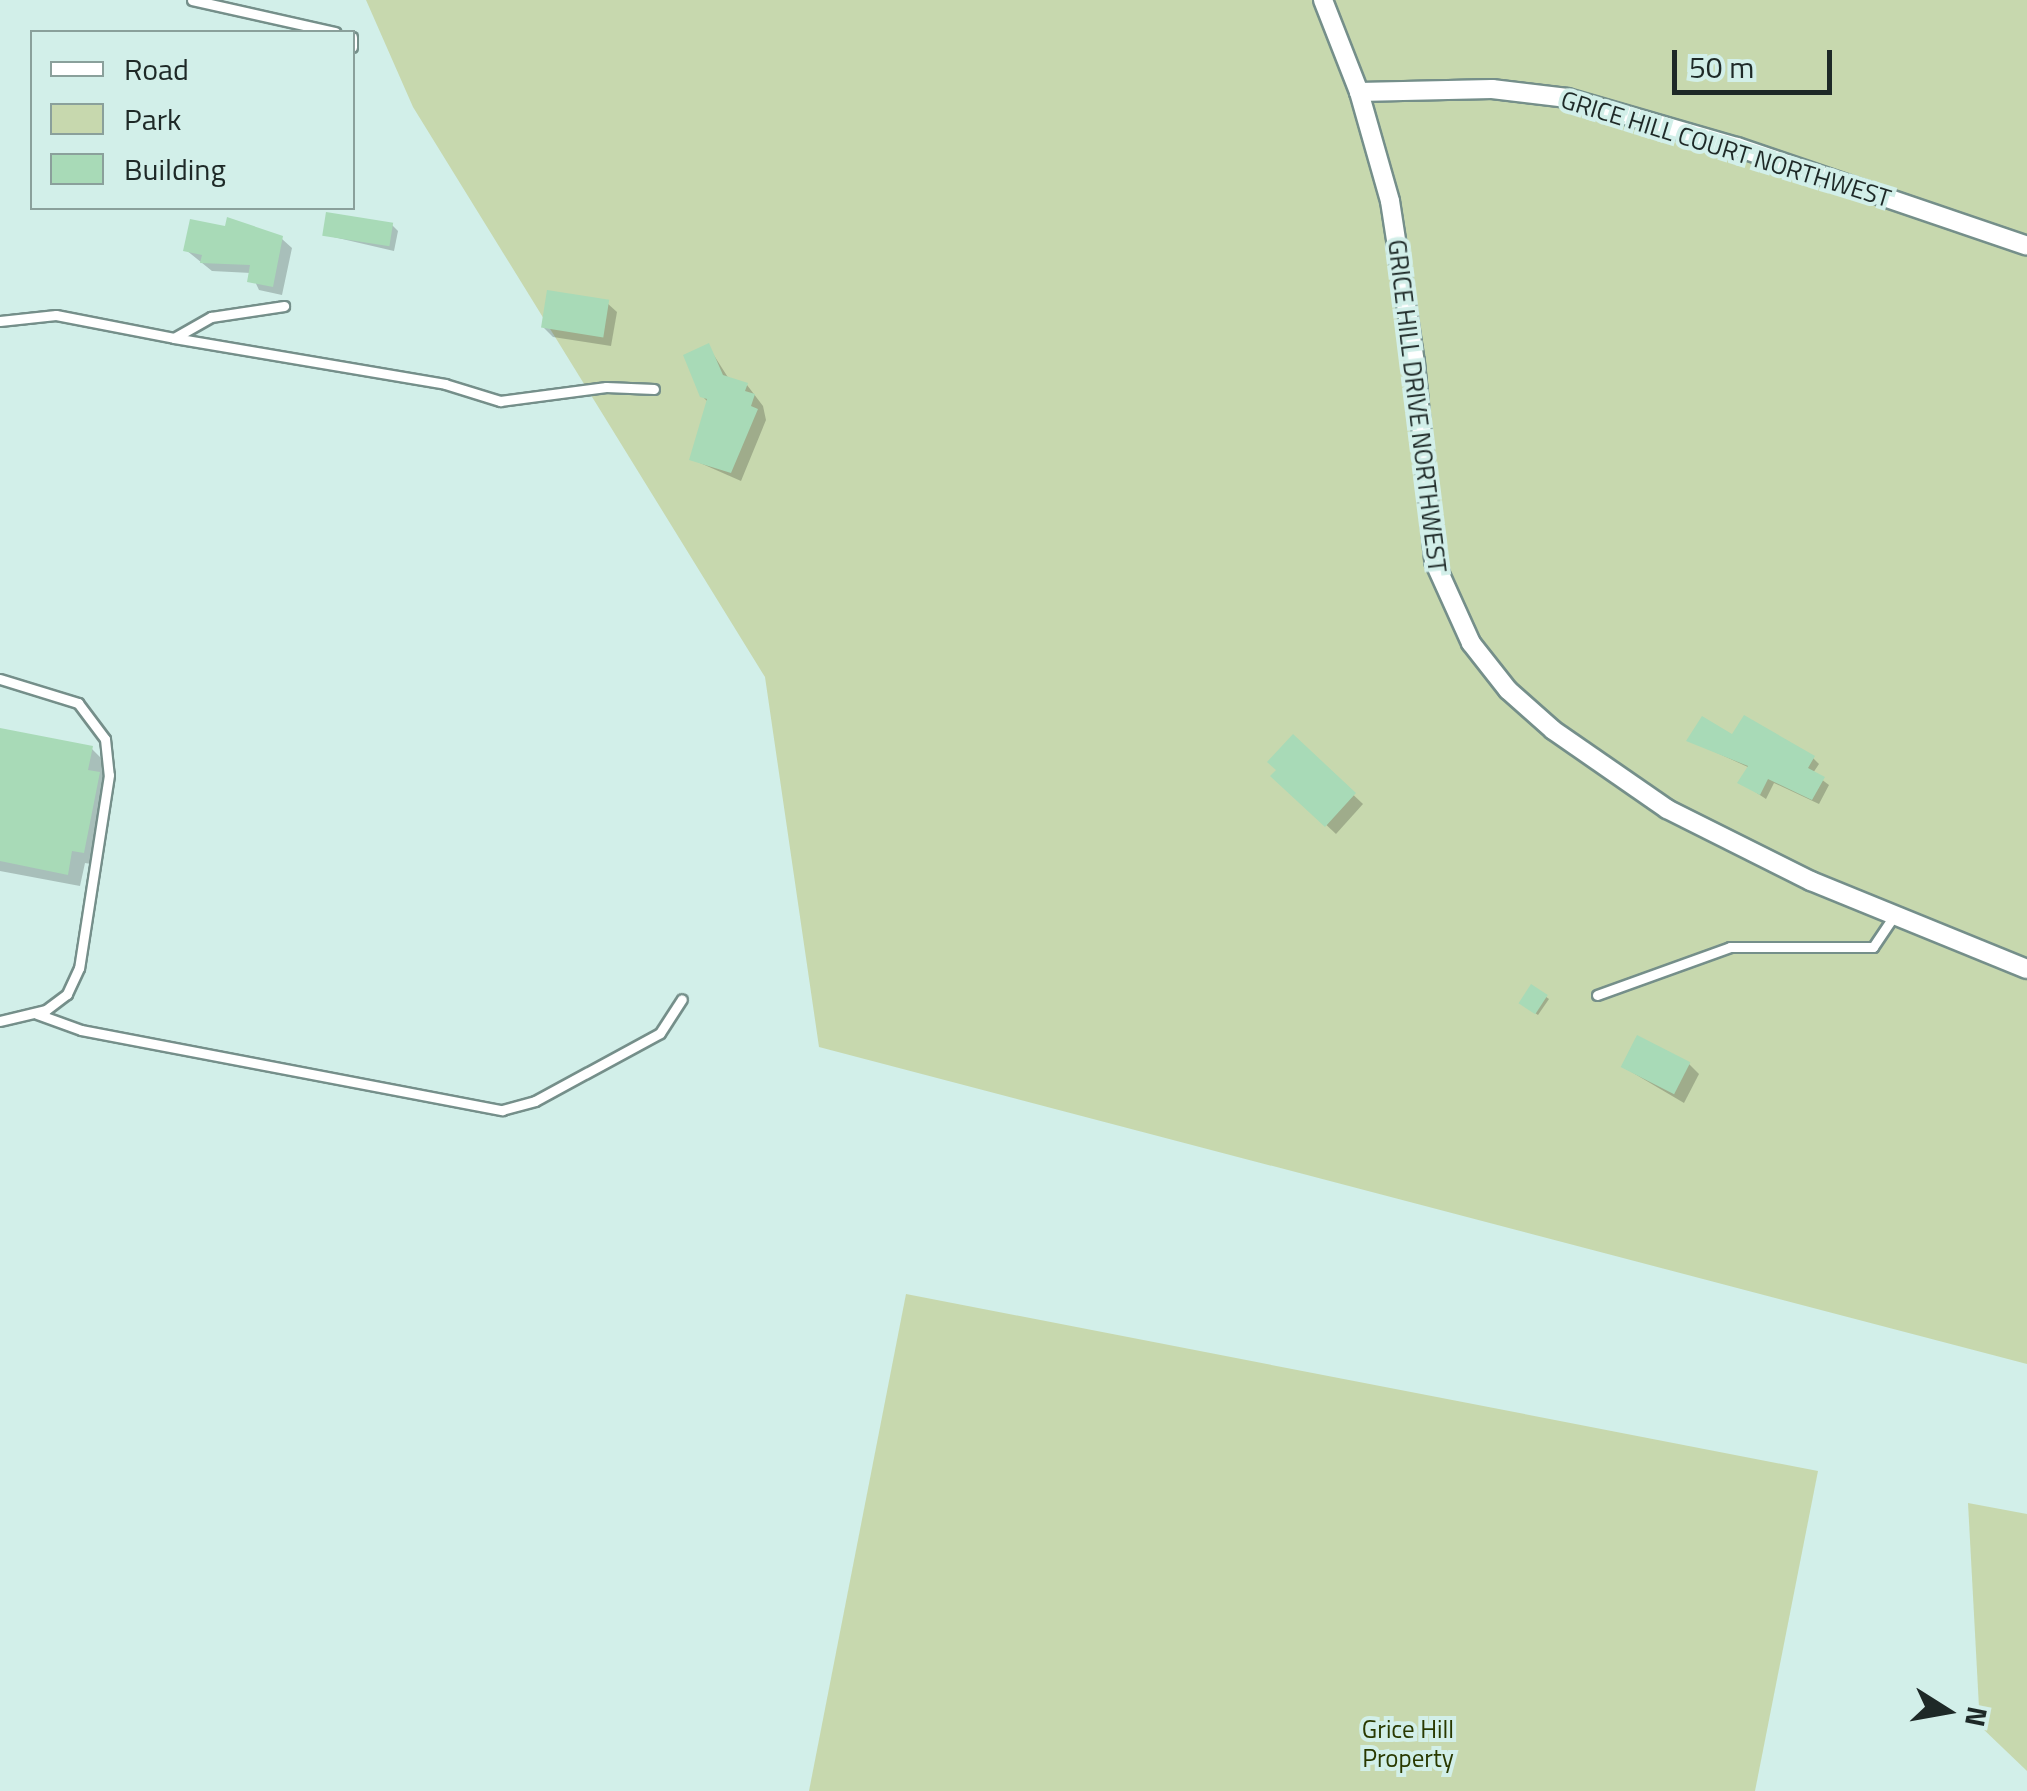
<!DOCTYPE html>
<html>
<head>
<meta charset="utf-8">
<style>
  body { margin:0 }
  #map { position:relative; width:2027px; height:1791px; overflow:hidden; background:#d2efe9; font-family:"Titillium Web",sans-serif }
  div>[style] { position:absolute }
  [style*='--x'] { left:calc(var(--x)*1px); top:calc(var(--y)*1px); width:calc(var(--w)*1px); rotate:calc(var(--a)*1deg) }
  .green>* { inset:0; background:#c7d8ae }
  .shadow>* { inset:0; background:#0003 }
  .building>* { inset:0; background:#a8dab7; transform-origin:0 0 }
  .roads { filter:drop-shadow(2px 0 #758f8a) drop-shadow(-2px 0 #758f8a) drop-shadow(0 2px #758f8a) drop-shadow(0 -2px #758f8a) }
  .service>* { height:9px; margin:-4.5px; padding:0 4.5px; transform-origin:4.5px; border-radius:4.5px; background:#fff }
  .minor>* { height:18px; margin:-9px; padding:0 9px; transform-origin:9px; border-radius:9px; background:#fff }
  span { translate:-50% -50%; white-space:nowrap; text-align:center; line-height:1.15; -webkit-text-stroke:8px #d2efe9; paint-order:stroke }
  .street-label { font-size:25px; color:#1e2927 }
  .park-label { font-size:25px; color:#293900 }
  .legend { position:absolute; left:30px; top:30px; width:325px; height:180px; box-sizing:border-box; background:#d2efe9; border:2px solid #8aa09b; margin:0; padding:12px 18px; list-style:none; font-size:30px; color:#1e2927 }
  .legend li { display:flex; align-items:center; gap:20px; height:50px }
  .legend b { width:50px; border:2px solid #8aa09b }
  .north { position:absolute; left:1897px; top:1661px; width:100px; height:100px; -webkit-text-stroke:8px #d2efe9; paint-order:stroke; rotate:101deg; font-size:28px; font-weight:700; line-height:40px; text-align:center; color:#1e2927 }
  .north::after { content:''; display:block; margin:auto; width:35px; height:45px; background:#1e2927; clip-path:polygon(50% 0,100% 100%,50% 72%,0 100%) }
  .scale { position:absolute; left:1672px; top:50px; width:160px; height:45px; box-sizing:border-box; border:5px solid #1e2927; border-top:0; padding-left:12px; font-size:30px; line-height:35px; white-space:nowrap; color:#1e2927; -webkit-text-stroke:8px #d2efe9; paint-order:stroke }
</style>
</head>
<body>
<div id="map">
  <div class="green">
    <i style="clip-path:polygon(366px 0,2027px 0,2027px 1364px,819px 1047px,765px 677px,413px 107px)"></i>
    <i style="clip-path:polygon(906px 1294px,1818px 1471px,1755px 1791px,809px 1791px)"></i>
    <i style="clip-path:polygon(1968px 1503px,2027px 1514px,2027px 1771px,1980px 1726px)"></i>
  </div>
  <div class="shadow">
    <i style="clip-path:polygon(392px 225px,398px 231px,394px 251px,325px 235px)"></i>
    <i style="clip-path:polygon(282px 239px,292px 248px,282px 295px,259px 290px,251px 273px,212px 271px,186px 250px)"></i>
    <i style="clip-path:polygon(607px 303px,617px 312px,611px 346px,553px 337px,543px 327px)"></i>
    <i style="clip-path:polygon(708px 346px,729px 379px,747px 385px,763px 406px,766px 420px,741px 481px,691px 459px,709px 403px,702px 396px)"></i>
    <i style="clip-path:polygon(0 731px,92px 749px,105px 762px,102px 777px,112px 787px,97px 865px,85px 863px,80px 886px,0 871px)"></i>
    <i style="clip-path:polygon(1733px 737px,1813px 758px,1819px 764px,1813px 773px,1829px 785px,1819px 804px,1774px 783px,1766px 799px,1740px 782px,1750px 768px,1689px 740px)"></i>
    <i style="clip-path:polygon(1293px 738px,1363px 804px,1336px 834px,1274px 776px)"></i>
    <i style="clip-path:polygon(1532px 987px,1549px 999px,1538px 1015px,1523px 1005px)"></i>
    <i style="clip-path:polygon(1689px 1064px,1699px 1074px,1684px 1103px,1623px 1067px)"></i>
  </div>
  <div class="building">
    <i style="left:326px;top:212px;width:68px;height:24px;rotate:9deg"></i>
    <i style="clip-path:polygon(227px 217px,283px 236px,273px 287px,247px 282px,250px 265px,200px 263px,202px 255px,183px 251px,190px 219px,225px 226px)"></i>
    <i style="left:547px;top:290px;width:63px;height:38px;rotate:9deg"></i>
    <i style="clip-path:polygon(709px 343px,723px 375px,748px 383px,745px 391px,755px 394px,751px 406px,758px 409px,731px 473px,689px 460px,707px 399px,700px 397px,683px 355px)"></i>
    <i style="clip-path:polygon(1744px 715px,1815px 756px,1808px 768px,1825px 777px,1812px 800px,1768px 779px,1760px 795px,1737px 783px,1748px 766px,1686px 741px,1702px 716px,1732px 734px)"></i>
    <i style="clip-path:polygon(0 728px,93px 746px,88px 770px,100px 772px,84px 853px,72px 851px,68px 875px,0 861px)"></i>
    <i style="clip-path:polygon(1293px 734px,1356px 793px,1325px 827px,1270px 776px,1276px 770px,1267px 762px)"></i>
    <i style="left:1531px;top:984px;width:20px;height:23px;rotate:33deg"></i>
    <i style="left:1637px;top:1035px;width:60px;height:36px;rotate:27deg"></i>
  </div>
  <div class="roads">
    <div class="service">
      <i style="--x:192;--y:0;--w:147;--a:12.6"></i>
      <i style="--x:352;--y:37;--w:10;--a:90"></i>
      <i style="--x:0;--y:321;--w:56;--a:-6.1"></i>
      <i style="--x:56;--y:315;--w:120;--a:11"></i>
      <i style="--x:174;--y:338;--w:43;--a:-29.6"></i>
      <i style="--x:211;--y:317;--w:74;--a:-8.6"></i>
      <i style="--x:174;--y:338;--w:275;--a:9.6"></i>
      <i style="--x:445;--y:384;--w:58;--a:17.2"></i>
      <i style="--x:500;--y:401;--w:107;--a:-7.5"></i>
      <i style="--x:606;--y:387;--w:48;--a:2.4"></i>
      <i style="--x:0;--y:679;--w:82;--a:17.1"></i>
      <i style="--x:78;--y:703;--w:45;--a:53.1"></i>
      <i style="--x:105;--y:739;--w:36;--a:84"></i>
      <i style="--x:109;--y:775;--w:195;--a:98.8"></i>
      <i style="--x:79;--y:968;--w:29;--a:115"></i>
      <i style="--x:67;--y:994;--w:26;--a:143"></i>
      <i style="--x:46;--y:1010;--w:47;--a:166.6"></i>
      <i style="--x:1597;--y:995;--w:141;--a:-19.8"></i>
      <i style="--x:1730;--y:947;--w:143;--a:0"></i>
      <i style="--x:1873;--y:947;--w:37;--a:-56"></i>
      <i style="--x:37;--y:1014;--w:47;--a:20"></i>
      <i style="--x:81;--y:1030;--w:429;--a:10.8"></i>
      <i style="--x:502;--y:1110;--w:34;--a:-15"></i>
      <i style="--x:535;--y:1101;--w:142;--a:-28.5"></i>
      <i style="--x:660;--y:1033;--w:40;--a:-57.1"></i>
    </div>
    <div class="minor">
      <i style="--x:1323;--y:0;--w:99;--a:68.6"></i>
      <i style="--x:1359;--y:92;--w:113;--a:74.1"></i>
      <i style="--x:1390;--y:201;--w:163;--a:81.2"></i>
      <i style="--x:1415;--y:362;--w:200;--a:84.5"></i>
      <i style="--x:1434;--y:561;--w:90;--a:65.7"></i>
      <i style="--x:1471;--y:643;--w:60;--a:51.8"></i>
      <i style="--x:1508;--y:690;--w:60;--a:41.6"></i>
      <i style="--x:1553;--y:730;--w:139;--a:34.7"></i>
      <i style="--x:1667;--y:809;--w:161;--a:26.6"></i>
      <i style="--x:1811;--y:881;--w:233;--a:22.2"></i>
      <i style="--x:1359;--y:92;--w:133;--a:-1.3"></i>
      <i style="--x:1492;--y:89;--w:76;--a:6.8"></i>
      <i style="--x:1567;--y:98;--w:177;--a:16.1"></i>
      <i style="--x:1737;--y:147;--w:306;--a:18.8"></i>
    </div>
  </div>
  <div class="street-label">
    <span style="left:1726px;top:149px;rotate:17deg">GRICE HILL COURT NORTHWEST</span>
    <span style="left:1417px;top:406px;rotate:83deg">GRICE HILL DRIVE NORTHWEST</span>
  </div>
  <div class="park-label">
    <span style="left:1408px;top:1744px">Grice Hill<br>Property</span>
  </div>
  <ul class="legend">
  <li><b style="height:12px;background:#fff"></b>Road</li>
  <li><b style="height:28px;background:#c7d8ae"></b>Park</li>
  <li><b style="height:28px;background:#a8dab7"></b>Building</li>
  </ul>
  <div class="north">N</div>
  <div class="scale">50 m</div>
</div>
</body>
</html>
